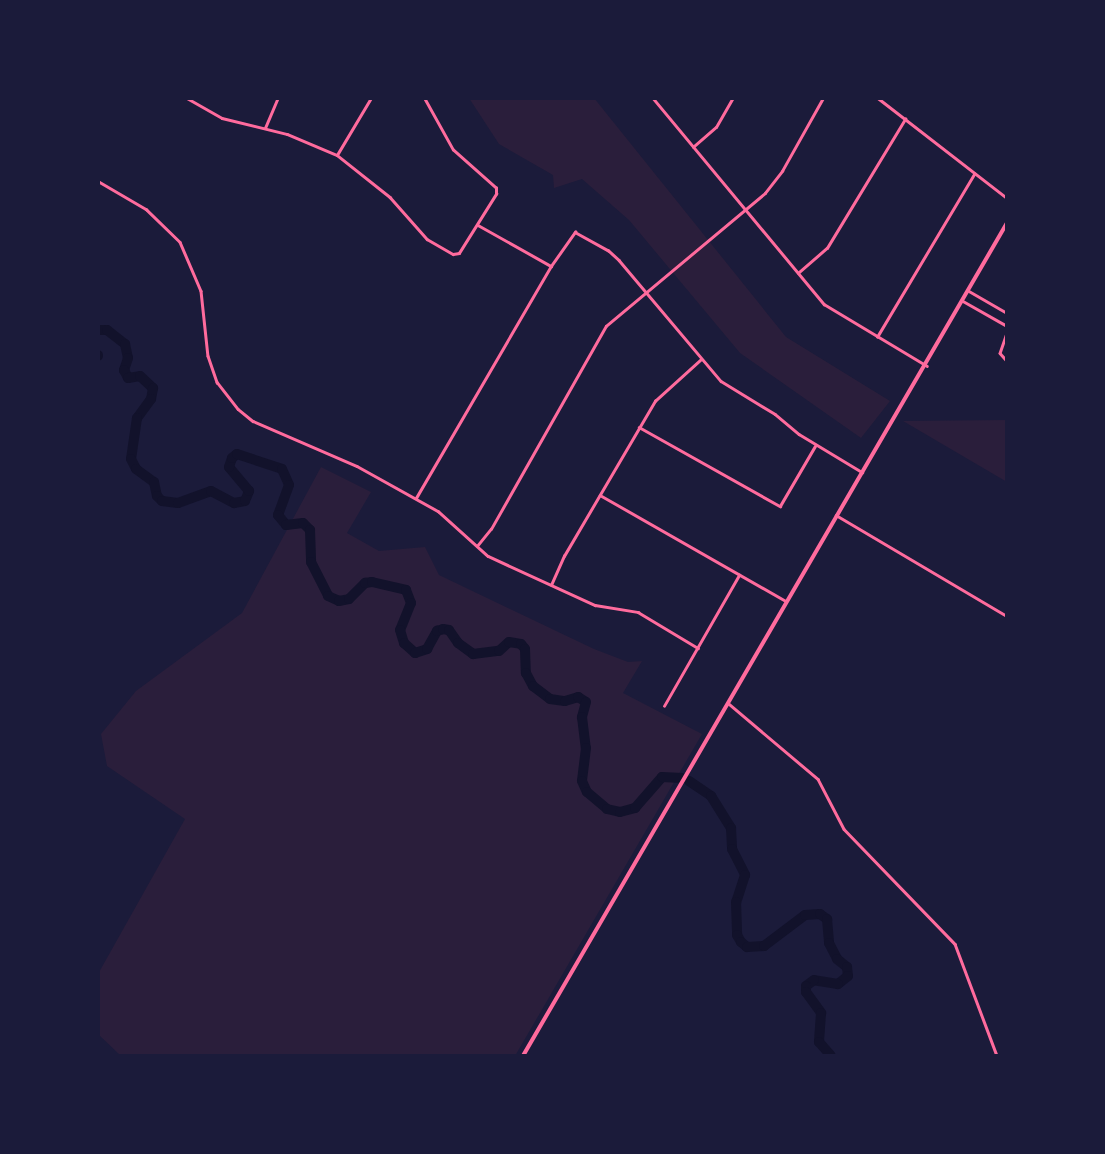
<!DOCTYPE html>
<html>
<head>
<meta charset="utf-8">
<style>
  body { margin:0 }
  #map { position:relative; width:1105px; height:1154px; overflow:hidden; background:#1b1b3a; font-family:Mulish,sans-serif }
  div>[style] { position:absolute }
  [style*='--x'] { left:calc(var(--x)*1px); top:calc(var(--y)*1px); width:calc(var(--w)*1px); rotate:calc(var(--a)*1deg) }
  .green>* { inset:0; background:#2a1e3b }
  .river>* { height:10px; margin:-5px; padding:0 5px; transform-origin:5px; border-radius:5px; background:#12122b }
  .minor>* { height:2.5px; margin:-1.25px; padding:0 1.25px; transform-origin:1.25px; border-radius:1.25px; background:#ff6b9d }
  .tertiary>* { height:3.5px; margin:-1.75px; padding:0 1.75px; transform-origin:1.75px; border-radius:1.75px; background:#ff6b9d }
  span { translate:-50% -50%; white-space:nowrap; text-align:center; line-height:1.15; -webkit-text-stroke:5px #1b1b3a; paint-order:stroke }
  .frame { position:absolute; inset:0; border:100px solid #1b1b3a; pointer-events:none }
</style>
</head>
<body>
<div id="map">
  <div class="green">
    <i style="clip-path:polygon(469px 98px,594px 98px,786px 337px,890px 401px,861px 438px,740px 353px,629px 220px,582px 179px,554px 188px,553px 175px,499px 144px)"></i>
    <i style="clip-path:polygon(1007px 420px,1007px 482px,903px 421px)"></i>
    <i style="clip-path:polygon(321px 467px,371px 492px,347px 533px,379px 551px,425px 547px,439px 575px,594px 649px,628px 662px,642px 661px,623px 693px,702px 734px,515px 1056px,121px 1056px,98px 1034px,98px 974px,185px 819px,107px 766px,101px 734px,136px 691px,242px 613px)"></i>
  </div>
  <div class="river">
    <i style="--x:98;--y:330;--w:9;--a:0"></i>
    <i style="--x:107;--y:330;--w:23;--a:38"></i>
    <i style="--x:125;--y:344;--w:14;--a:78"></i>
    <i style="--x:128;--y:358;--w:13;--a:108"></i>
    <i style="--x:124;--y:370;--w:9;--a:63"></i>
    <i style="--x:128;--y:378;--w:12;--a:-9"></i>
    <i style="--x:140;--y:376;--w:18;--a:43"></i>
    <i style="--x:153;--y:388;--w:11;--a:100"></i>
    <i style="--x:151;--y:399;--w:24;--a:126"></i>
    <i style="--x:137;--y:418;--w:41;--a:98.3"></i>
    <i style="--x:131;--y:459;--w:11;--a:63"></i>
    <i style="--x:136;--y:469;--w:22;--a:36"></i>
    <i style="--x:154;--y:482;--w:14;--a:78"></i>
    <i style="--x:157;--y:496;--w:7;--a:45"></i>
    <i style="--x:162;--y:501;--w:16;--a:7"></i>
    <i style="--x:178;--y:503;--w:35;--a:-20"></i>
    <i style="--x:211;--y:491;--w:26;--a:28"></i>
    <i style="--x:234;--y:503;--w:11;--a:-10"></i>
    <i style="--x:245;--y:501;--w:11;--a:-68"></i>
    <i style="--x:249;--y:491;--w:31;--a:-130"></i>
    <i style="--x:229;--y:467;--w:9;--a:-72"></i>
    <i style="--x:232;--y:458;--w:6;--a:-39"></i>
    <i style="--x:237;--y:454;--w:47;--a:18.4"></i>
    <i style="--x:282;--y:469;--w:17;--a:66"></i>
    <i style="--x:289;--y:485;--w:32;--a:110"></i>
    <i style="--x:278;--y:515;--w:13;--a:51"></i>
    <i style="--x:286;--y:525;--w:17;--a:-7"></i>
    <i style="--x:303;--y:523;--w:10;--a:45"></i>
    <i style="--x:310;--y:530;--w:32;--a:88"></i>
    <i style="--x:311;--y:562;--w:38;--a:63"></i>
    <i style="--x:328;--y:596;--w:12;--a:24"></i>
    <i style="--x:339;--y:601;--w:10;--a:-11"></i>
    <i style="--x:349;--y:599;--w:23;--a:-45"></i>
    <i style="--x:365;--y:583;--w:7;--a:-8"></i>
    <i style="--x:372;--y:582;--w:35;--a:13"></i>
    <i style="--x:406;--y:590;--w:14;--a:69"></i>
    <i style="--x:411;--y:603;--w:29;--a:112"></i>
    <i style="--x:400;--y:630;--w:14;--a:73"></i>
    <i style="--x:404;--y:643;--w:15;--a:42"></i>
    <i style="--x:415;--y:653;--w:13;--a:-18"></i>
    <i style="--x:427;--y:649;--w:21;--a:-61"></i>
    <i style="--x:437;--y:631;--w:6;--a:-18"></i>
    <i style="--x:443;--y:629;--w:6;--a:9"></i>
    <i style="--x:449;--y:630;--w:16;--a:55"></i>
    <i style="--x:458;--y:643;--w:19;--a:36"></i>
    <i style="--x:473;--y:654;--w:26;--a:-7"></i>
    <i style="--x:499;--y:651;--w:13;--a:-42"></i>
    <i style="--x:509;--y:642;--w:12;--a:9"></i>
    <i style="--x:521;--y:644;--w:6;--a:51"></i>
    <i style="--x:525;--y:649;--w:24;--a:88"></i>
    <i style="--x:526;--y:673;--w:15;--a:62"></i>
    <i style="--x:533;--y:686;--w:21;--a:37"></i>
    <i style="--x:550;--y:699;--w:15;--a:8"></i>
    <i style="--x:565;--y:701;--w:14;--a:-17"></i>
    <i style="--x:578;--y:697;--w:9;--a:32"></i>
    <i style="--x:586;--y:702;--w:16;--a:105"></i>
    <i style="--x:582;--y:717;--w:31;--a:83"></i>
    <i style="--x:586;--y:748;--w:33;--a:97"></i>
    <i style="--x:582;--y:781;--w:12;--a:66"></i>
    <i style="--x:587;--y:792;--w:26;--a:40"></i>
    <i style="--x:607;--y:809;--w:13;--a:13"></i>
    <i style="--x:620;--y:812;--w:16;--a:-15"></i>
    <i style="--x:635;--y:808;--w:41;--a:-48.9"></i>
    <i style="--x:662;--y:777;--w:20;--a:3"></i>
    <i style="--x:98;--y:355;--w:1;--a:90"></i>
    <i style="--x:689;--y:781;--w:27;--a:34"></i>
    <i style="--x:711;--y:796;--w:38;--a:58"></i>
    <i style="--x:731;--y:828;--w:21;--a:87"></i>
    <i style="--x:732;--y:849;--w:29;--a:63"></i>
    <i style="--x:745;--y:875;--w:28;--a:108"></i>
    <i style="--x:736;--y:902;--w:33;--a:88"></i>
    <i style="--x:737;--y:935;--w:8;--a:60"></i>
    <i style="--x:741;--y:942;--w:8;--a:40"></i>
    <i style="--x:747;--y:947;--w:17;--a:-3"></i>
    <i style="--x:764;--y:946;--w:51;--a:-37.1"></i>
    <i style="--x:805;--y:915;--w:15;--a:-4"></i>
    <i style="--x:820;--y:914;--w:9;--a:36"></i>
    <i style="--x:827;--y:919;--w:24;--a:85"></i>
    <i style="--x:829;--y:943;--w:18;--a:63"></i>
    <i style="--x:837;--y:959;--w:13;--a:39"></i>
    <i style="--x:847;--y:967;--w:9;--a:84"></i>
    <i style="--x:848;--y:976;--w:13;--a:141"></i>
    <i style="--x:838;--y:984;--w:24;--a:-171"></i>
    <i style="--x:814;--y:980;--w:10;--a:143"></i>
    <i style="--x:806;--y:986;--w:6;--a:90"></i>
    <i style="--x:806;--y:992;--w:26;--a:54"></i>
    <i style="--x:821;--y:1013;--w:29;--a:94"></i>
    <i style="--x:819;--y:1042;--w:18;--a:49"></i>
  </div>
  <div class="minor">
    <i style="--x:187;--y:98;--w:40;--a:29.7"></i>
    <i style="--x:222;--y:118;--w:67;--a:13.8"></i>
    <i style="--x:287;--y:134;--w:54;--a:22.8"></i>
    <i style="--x:337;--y:155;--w:68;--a:38.4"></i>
    <i style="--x:390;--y:197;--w:56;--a:48.6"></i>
    <i style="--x:427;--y:239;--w:30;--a:30"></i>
    <i style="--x:453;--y:254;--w:6;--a:-9"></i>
    <i style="--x:459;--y:253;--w:70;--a:-57.9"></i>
    <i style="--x:496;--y:194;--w:6;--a:-90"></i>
    <i style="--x:496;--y:188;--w:57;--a:-138.5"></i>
    <i style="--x:453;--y:150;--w:60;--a:-119.1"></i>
    <i style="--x:653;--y:98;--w:268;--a:50.3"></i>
    <i style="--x:824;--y:304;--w:120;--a:31"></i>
    <i style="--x:878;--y:98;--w:163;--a:37.8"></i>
    <i style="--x:265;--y:128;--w:33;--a:-67"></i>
    <i style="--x:693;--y:147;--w:30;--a:-41"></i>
    <i style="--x:716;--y:127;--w:34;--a:-60"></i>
    <i style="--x:337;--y:155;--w:66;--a:-59.2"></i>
    <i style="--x:98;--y:181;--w:56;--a:30.3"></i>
    <i style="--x:146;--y:209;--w:47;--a:44.1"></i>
    <i style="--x:180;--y:242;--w:53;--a:66.8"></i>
    <i style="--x:201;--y:291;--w:65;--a:83.9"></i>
    <i style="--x:208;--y:356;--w:28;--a:71"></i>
    <i style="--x:217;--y:382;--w:34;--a:52"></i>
    <i style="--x:238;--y:409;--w:19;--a:39"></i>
    <i style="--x:253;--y:421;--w:113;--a:23.4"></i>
    <i style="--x:357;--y:466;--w:93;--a:29.1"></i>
    <i style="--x:438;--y:511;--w:67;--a:42"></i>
    <i style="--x:488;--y:556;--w:118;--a:24.6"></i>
    <i style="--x:595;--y:605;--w:44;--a:9.2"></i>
    <i style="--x:638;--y:612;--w:70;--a:31"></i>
    <i style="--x:478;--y:225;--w:84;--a:29.3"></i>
    <i style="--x:798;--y:273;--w:38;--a:-41"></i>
    <i style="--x:827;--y:248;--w:151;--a:-58.8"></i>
    <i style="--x:969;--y:291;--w:44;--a:30.1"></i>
    <i style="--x:963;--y:301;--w:51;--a:29.6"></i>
    <i style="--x:1007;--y:333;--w:21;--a:109"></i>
    <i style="--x:1000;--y:353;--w:11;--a:49"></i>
    <i style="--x:877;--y:337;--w:190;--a:-59.2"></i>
    <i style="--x:639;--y:427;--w:162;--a:29.3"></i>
    <i style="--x:780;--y:506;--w:69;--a:-59.7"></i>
    <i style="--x:600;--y:495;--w:214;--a:29.7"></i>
    <i style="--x:416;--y:498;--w:268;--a:-59.8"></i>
    <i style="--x:551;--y:266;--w:42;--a:-54.8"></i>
    <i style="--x:575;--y:232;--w:38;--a:29"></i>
    <i style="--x:608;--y:250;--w:15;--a:42"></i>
    <i style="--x:619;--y:260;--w:158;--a:49.9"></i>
    <i style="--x:721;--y:381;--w:63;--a:31.4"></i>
    <i style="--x:775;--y:414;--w:31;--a:40"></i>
    <i style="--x:799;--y:434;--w:74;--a:31.1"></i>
    <i style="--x:836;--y:515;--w:199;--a:30.6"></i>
    <i style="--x:477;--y:546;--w:22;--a:-51"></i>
    <i style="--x:491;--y:529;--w:233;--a:-60.5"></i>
    <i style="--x:606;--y:326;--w:207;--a:-39.9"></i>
    <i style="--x:765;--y:193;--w:28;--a:-52"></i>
    <i style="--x:782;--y:171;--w:84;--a:-60.7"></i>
    <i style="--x:551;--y:585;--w:32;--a:-66"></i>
    <i style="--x:564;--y:556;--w:180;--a:-59.6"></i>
    <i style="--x:655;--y:401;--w:61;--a:-42.3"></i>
    <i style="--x:728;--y:703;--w:118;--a:40.2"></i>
    <i style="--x:818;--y:779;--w:56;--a:62.5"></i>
    <i style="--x:844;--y:829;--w:160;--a:46"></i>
    <i style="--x:955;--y:944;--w:120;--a:69.4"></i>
    <i style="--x:664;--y:706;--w:151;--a:-60.2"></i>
  </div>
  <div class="tertiary">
    <i style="--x:523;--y:1056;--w:963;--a:-59.84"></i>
  </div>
  <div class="frame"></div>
</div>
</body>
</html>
